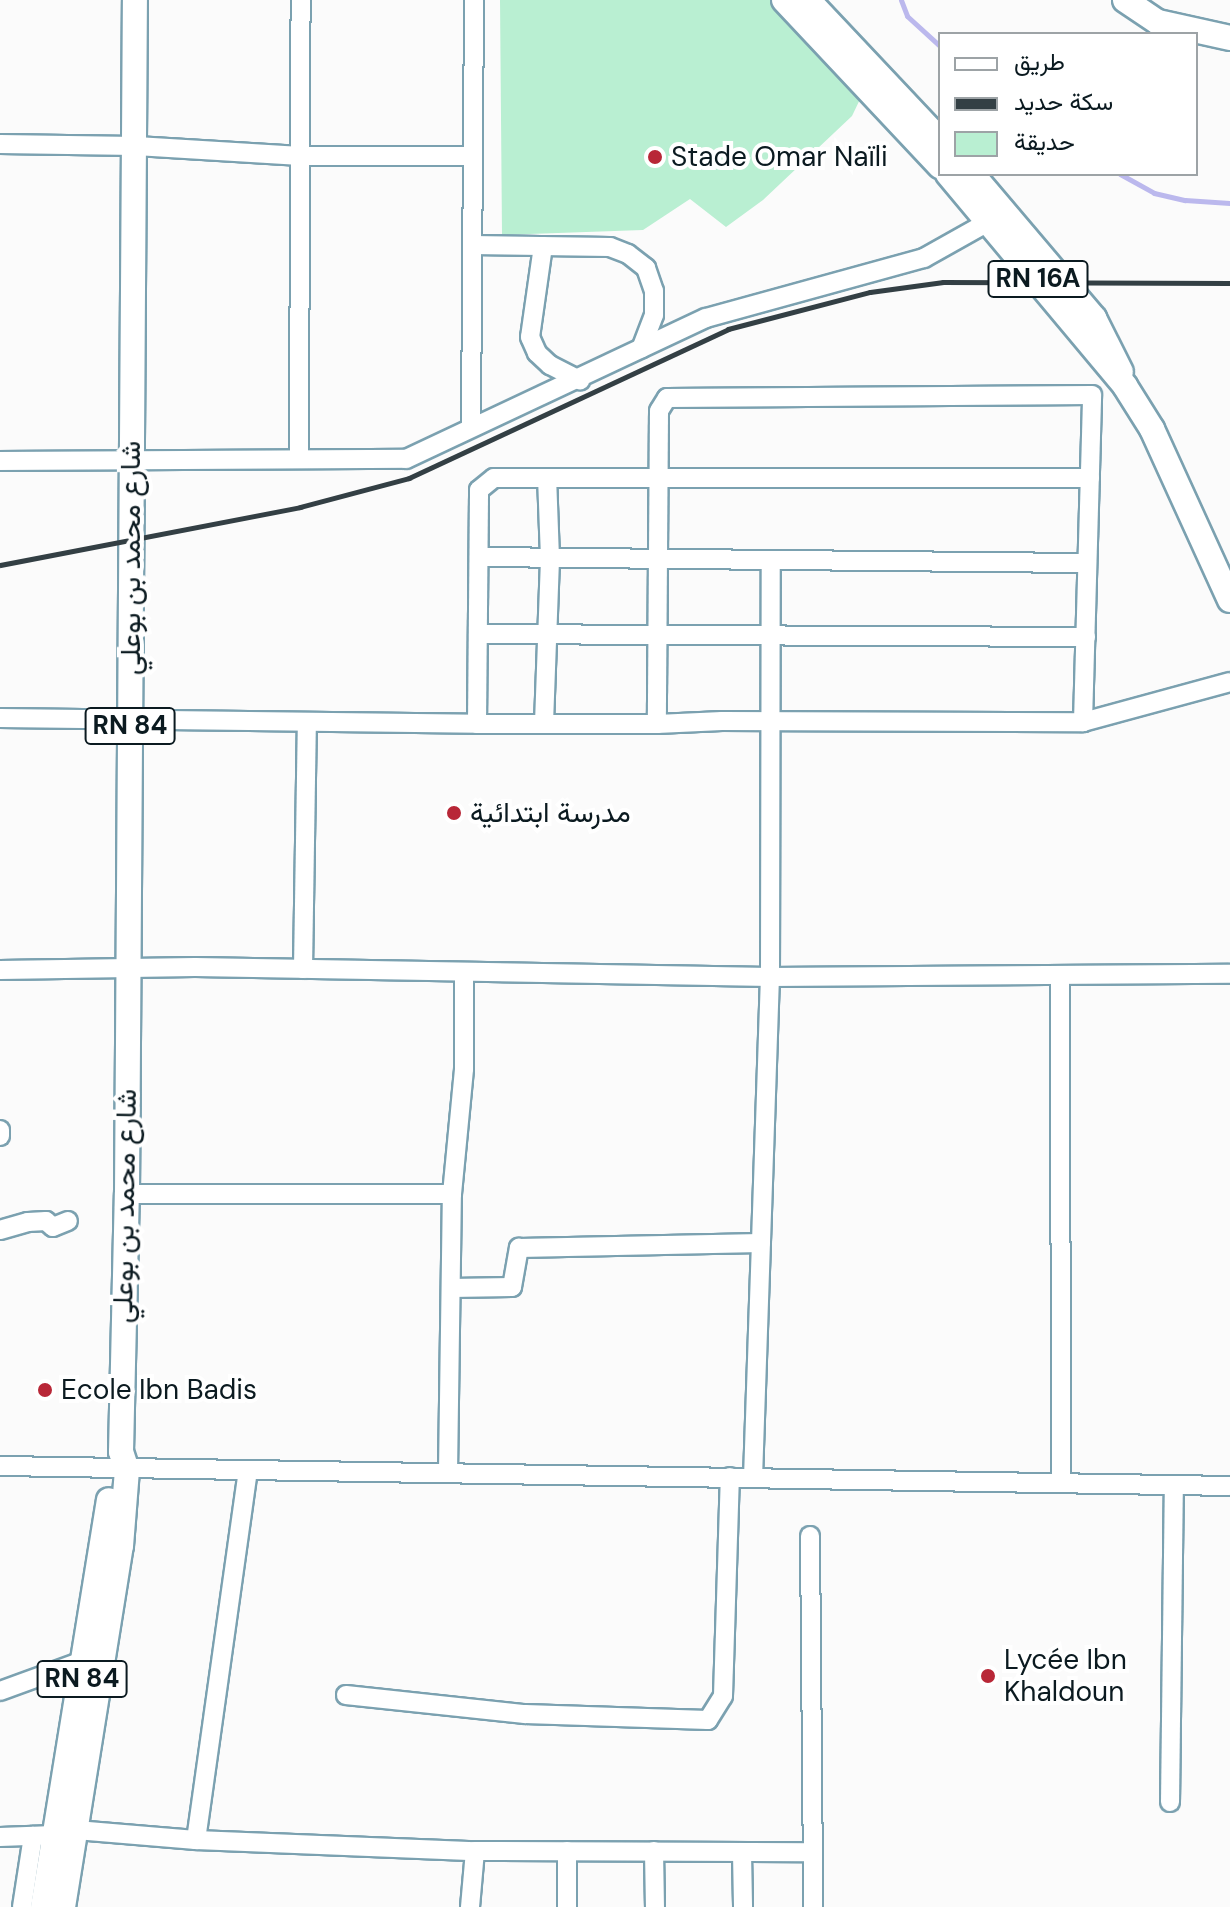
<!DOCTYPE html>
<html>
<head>
<meta charset="utf-8">
<style>
  body { margin:0 }
  #map { position:relative; width:1230px; height:1907px; overflow:hidden; background:#fbfbfb; font-family:"DM Sans",Vazirmatn,sans-serif }
  div>[style] { position:absolute }
  [style*='--x'] { left:calc(var(--x)*1px); top:calc(var(--y)*1px); width:calc(var(--w)*1px); rotate:calc(var(--a)*1deg) }
  .green>* { inset:0; background:#b9efd2 }
  .stream>* { height:5px; margin:-2.5px; padding:0 2.5px; transform-origin:2.5px; border-radius:2.5px; background:#bbb8ed }
  .roads { filter:drop-shadow(2px 0 #7ba1b0) drop-shadow(-2px 0 #7ba1b0) drop-shadow(0 2px #7ba1b0) drop-shadow(0 -2px #7ba1b0) }
  .minor>* { height:18px; margin:-9px; padding:0 9px; transform-origin:9px; border-radius:9px; background:#fff }
  .major>* { height:24px; margin:-12px; padding:0 12px; transform-origin:12px; border-radius:12px; background:#fff }
  .rail>* { height:5px; margin:-2.5px; padding:0 2.5px; transform-origin:2.5px; border-radius:2.5px; background:#333f44 }
  .dots>* { width:22px; height:22px; translate:-50% -50%; box-sizing:border-box; border:4px solid #fff; border-radius:50% }
  span { translate:-50% -50%; white-space:nowrap; text-align:center; line-height:1.15; -webkit-text-stroke:8px #fff; paint-order:stroke }
  .shield-label span { padding:2px 6px; background:#fff; border:2px solid; border-radius:6px; -webkit-text-stroke-width:0 }
  .shield-label { font-size:26px; color:#0b1a20; font-weight:700 }
  .poi-label { font-size:28px; color:#0b1a20 }
  .left { translate:0 -50%; text-align:left }
  .street-label { font-size:28px; color:#0b1a20 }
  .legend { position:absolute; left:938px; top:32px; width:260px; height:144px; box-sizing:border-box; background:#fff; border:2px solid #9da3a6; margin:0; padding:10px 14px; list-style:none; font-size:24px; color:#0b1a20 }
  .legend li { display:flex; align-items:center; gap:16px; height:40px }
  .legend b { width:40px; border:2px solid #9da3a6 }
</style>
</head>
<body>
<div id="map">
  <div class="green">
    <i style="clip-path:polygon(500px 0,773px 0,864px 91px,852px 116px,763px 200px,726px 227px,690px 199px,643px 230px,502px 235px)"></i>
  </div>
  <div class="stream">
    <i style="--x:901;--y:0;--w:17;--a:69"></i>
    <i style="--x:907;--y:16;--w:45;--a:42.3"></i>
    <i style="--x:1120;--y:174;--w:39;--a:29"></i>
    <i style="--x:1154;--y:193;--w:32;--a:13"></i>
    <i style="--x:1185;--y:200;--w:45;--a:3.8"></i>
  </div>
  <div class="roads">
    <div class="minor">
      <i style="--x:0;--y:144;--w:136;--a:0.8"></i>
      <i style="--x:136;--y:146;--w:165;--a:3.5"></i>
      <i style="--x:301;--y:156;--w:172;--a:0"></i>
      <i style="--x:472;--y:245;--w:138;--a:0.8"></i>
      <i style="--x:610;--y:247;--w:19;--a:21"></i>
      <i style="--x:628;--y:254;--w:23;--a:38"></i>
      <i style="--x:646;--y:268;--w:24;--a:71"></i>
      <i style="--x:654;--y:291;--w:24;--a:90"></i>
      <i style="--x:654;--y:315;--w:36;--a:111"></i>
      <i style="--x:543;--y:246;--w:92;--a:98.1"></i>
      <i style="--x:530;--y:337;--w:17;--a:66"></i>
      <i style="--x:537;--y:353;--w:18;--a:43"></i>
      <i style="--x:550;--y:365;--w:34;--a:27"></i>
      <i style="--x:471;--y:427;--w:427;--a:-89.6"></i>
      <i style="--x:299;--y:459;--w:459;--a:-89.8"></i>
      <i style="--x:0;--y:461;--w:406;--a:-0.3"></i>
      <i style="--x:406;--y:459;--w:331;--a:-25.2"></i>
      <i style="--x:706;--y:318;--w:226;--a:-15.4"></i>
      <i style="--x:924;--y:258;--w:76;--a:-29.3"></i>
      <i style="--x:479;--y:557;--w:608;--a:0.57"></i>
      <i style="--x:478;--y:634;--w:608;--a:0.28"></i>
      <i style="--x:0;--y:718;--w:477;--a:0.7"></i>
      <i style="--x:477;--y:724;--w:180;--a:0"></i>
      <i style="--x:657;--y:724;--w:65;--a:-2.6"></i>
      <i style="--x:722;--y:721;--w:361;--a:0.2"></i>
      <i style="--x:1083;--y:722;--w:327;--a:-88.4"></i>
      <i style="--x:1092;--y:395;--w:425;--a:179.6"></i>
      <i style="--x:667;--y:398;--w:15;--a:122"></i>
      <i style="--x:659;--y:411;--w:313;--a:90.4"></i>
      <i style="--x:1083;--y:722;--w:152;--a:-15.2"></i>
      <i style="--x:544;--y:723;--w:165;--a:-87.9"></i>
      <i style="--x:550;--y:558;--w:80;--a:-92.1"></i>
      <i style="--x:477;--y:724;--w:234;--a:-89.5"></i>
      <i style="--x:479;--y:490;--w:19;--a:-39"></i>
      <i style="--x:494;--y:478;--w:596;--a:0"></i>
      <i style="--x:303;--y:969;--w:246;--a:-89.1"></i>
      <i style="--x:0;--y:970;--w:195;--a:-0.9"></i>
      <i style="--x:195;--y:967;--w:575;--a:1"></i>
      <i style="--x:770;--y:977;--w:460;--a:-0.4"></i>
      <i style="--x:1060;--y:975;--w:508;--a:89.89"></i>
      <i style="--x:0;--y:1130;--w:6;--a:90"></i>
      <i style="--x:127;--y:1194;--w:325;--a:0"></i>
      <i style="--x:0;--y:1230;--w:29;--a:-16"></i>
      <i style="--x:28;--y:1222;--w:18;--a:-3"></i>
      <i style="--x:46;--y:1221;--w:9;--a:41"></i>
      <i style="--x:53;--y:1227;--w:16;--a:-22"></i>
      <i style="--x:451;--y:1288;--w:61;--a:-0.9"></i>
      <i style="--x:512;--y:1287;--w:40;--a:-80"></i>
      <i style="--x:519;--y:1248;--w:242;--a:-1.2"></i>
      <i style="--x:0;--y:1466;--w:1230;--a:0.93"></i>
      <i style="--x:448;--y:1473;--w:279;--a:-89.2"></i>
      <i style="--x:452;--y:1194;--w:126;--a:-84.5"></i>
      <i style="--x:464;--y:1069;--w:96;--a:-90"></i>
      <i style="--x:753;--y:1478;--w:501;--a:-88.06"></i>
      <i style="--x:770;--y:977;--w:417;--a:-89.9"></i>
      <i style="--x:810;--y:1536;--w:371;--a:89.5"></i>
      <i style="--x:0;--y:1691;--w:90;--a:-20"></i>
      <i style="--x:346;--y:1695;--w:180;--a:6.1"></i>
      <i style="--x:525;--y:1714;--w:183;--a:1.9"></i>
      <i style="--x:708;--y:1720;--w:28;--a:-58"></i>
      <i style="--x:723;--y:1696;--w:219;--a:-88.2"></i>
      <i style="--x:1170;--y:1802;--w:317;--a:-89.3"></i>
      <i style="--x:0;--y:1837;--w:54;--a:-2.1"></i>
      <i style="--x:54;--y:1835;--w:23;--a:-13"></i>
      <i style="--x:76;--y:1830;--w:120;--a:4.8"></i>
      <i style="--x:196;--y:1840;--w:279;--a:2.3"></i>
      <i style="--x:475;--y:1851;--w:337;--a:0.2"></i>
      <i style="--x:196;--y:1840;--w:373;--a:-82"></i>
      <i style="--x:654;--y:1851;--w:56;--a:89"></i>
      <i style="--x:742;--y:1853;--w:54;--a:88.9"></i>
      <i style="--x:22;--y:1907;--w:72;--a:-81.2"></i>
      <i style="--x:470;--y:1907;--w:56;--a:-84.9"></i>
      <i style="--x:567;--y:1907;--w:56;--a:-90"></i>
    </div>
    <div class="major">
      <i style="--x:784;--y:0;--w:228;--a:46.8"></i>
      <i style="--x:808;--y:0;--w:192;--a:46.7"></i>
      <i style="--x:1125;--y:0;--w:40;--a:34"></i>
      <i style="--x:1158;--y:22;--w:74;--a:12.5"></i>
      <i style="--x:948;--y:174;--w:276;--a:50.1"></i>
      <i style="--x:1125;--y:386;--w:51;--a:57.9"></i>
      <i style="--x:1152;--y:429;--w:188;--a:65.5"></i>
      <i style="--x:972;--y:174;--w:189;--a:49.7"></i>
      <i style="--x:1094;--y:318;--w:60;--a:63.4"></i>
      <i style="--x:43;--y:1907;--w:412;--a:-80.8"></i>
      <i style="--x:63;--y:1907;--w:366;--a:-80.9"></i>
      <i style="--x:121;--y:1546;--w:76;--a:-85.5"></i>
      <i style="--x:127;--y:1470;--w:19;--a:-108"></i>
      <i style="--x:121;--y:1452;--w:258;--a:-88.7"></i>
      <i style="--x:127;--y:1194;--w:1194;--a:-89.62"></i>
    </div>
  </div>
  <div class="rail">
    <i style="--x:0;--y:565;--w:306;--a:-10.9"></i>
    <i style="--x:300;--y:507;--w:113;--a:-14.9"></i>
    <i style="--x:409;--y:478;--w:352;--a:-25"></i>
    <i style="--x:728;--y:329;--w:147;--a:-14.6"></i>
    <i style="--x:870;--y:292;--w:74;--a:-7.8"></i>
    <i style="--x:943;--y:282;--w:287;--a:0.2"></i>
  </div>
  <div class="dots">
    <i style="left:655px;top:157px;background:#b82737"></i>
    <i style="left:454px;top:813px;background:#b82737"></i>
    <i style="left:45px;top:1390px;background:#b82737"></i>
    <i style="left:988px;top:1676px;background:#b82737"></i>
  </div>
  <div class="shield-label">
    <span style="left:1038px;top:279px">RN 16A</span>
    <span style="left:130px;top:726px">RN 84</span>
    <span style="left:82px;top:1679px">RN 84</span>
  </div>
  <div class="poi-label">
    <span class="left" style="left:671px;top:157px">Stade Omar Naïli</span>
    <span class="left" style="left:470px;top:813px">مدرسة ابتدائية</span>
    <span class="left" style="left:61px;top:1390px">Ecole Ibn Badis</span>
    <span class="left" style="left:1004px;top:1676px">Lycée Ibn<br>Khaldoun</span>
  </div>
  <div class="street-label">
    <span style="left:131px;top:558px;rotate:-90deg">شارع محمد بن بوعلي</span>
    <span style="left:125px;top:1206px;rotate:-89deg">شارع محمد بن بوعلي</span>
  </div>
  <ul class="legend">
  <li><b style="height:10px;background:#fff"></b>طريق</li>
  <li><b style="height:10px;background:#333f44"></b>سكة حديد</li>
  <li><b style="height:22px;background:#b9efd2"></b>حديقة</li>
  </ul>
</div>
</body>
</html>
